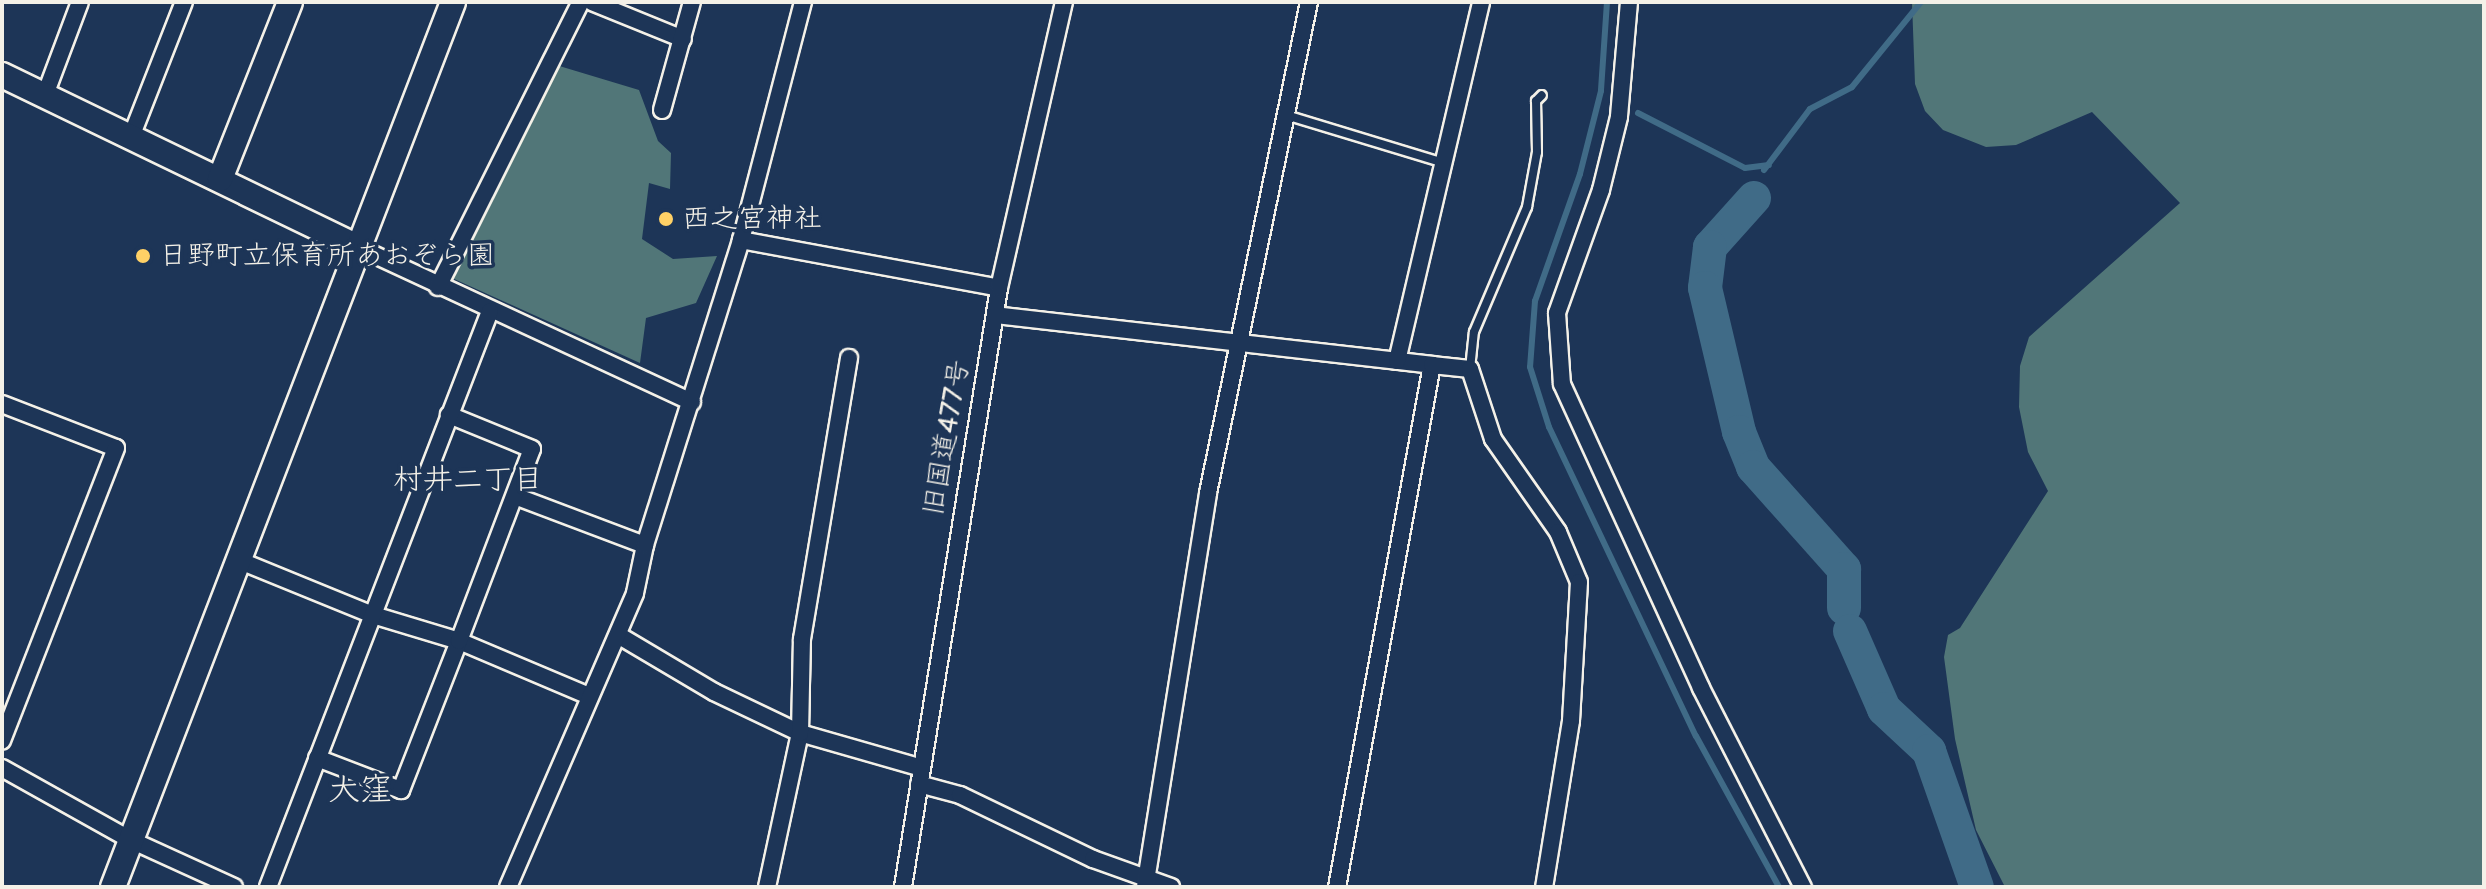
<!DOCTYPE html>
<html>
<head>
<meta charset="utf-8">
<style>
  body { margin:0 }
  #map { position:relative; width:2486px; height:889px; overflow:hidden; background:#1d3557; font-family:Pangolin,"Klee One",sans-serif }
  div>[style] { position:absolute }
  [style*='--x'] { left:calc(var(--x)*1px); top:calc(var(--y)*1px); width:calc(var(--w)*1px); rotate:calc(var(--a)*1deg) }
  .green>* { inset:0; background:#517678 }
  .stream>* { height:6px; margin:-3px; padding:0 3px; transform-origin:3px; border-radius:3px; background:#406b87 }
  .river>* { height:34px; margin:-17px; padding:0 17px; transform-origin:17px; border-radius:17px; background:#406b87 }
  .roads { filter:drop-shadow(2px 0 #f4f1e8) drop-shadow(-2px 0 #f4f1e8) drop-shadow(0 2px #f4f1e8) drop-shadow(0 -2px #f4f1e8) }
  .lane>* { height:8px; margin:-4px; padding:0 4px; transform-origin:4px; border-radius:4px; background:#1d3557 }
  .street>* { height:16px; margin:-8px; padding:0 8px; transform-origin:8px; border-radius:8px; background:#1d3557 }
  .secondary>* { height:24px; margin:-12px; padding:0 12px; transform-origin:12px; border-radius:12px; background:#1d3557 }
  .dots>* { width:22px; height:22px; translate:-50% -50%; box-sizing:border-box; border:4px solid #1d3557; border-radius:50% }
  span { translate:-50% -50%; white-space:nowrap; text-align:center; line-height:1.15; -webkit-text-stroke:7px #1d3557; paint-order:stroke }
  .poi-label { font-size:28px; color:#f4f1e8 }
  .left { translate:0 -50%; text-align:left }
  .street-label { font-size:28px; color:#f4f1e8 }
  .neighbourhood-label { font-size:30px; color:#f4f1e8 }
  .quarter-label { font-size:32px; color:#f4f1e8 }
  .frame { position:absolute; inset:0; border:4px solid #f4f1e8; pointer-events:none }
</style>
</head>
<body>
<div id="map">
  <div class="green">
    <i style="clip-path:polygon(1912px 2px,2484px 2px,2484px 887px,2005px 887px,1976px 830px,1955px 739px,1944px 657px,1948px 635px,1960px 628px,2048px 491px,2028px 452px,2019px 407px,2020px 366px,2029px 337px,2180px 203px,2092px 112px,2016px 145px,1986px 147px,1943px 130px,1925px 111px,1915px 84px)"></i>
    <i style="clip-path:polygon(556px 65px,639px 90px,658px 141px,671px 153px,670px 189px,649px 183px,642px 239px,673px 259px,717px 256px,696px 303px,646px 318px,640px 363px,452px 278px)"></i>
  </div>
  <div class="stream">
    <i style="--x:1607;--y:2;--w:89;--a:93.9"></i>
    <i style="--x:1601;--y:91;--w:86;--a:104.2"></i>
    <i style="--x:1580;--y:174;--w:135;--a:109.5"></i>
    <i style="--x:1535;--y:301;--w:66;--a:94.3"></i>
    <i style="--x:1530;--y:367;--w:63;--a:72.4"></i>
    <i style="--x:1549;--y:427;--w:342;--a:64.6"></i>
    <i style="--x:1696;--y:736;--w:172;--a:61.2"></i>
    <i style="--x:1638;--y:113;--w:120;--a:27.2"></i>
    <i style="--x:1745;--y:168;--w:24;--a:-7"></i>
    <i style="--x:1764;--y:170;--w:76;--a:-53"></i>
    <i style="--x:1810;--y:109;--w:47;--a:-27.6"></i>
    <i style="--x:1852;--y:87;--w:109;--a:-50.9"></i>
  </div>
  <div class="river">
    <i style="--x:1754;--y:198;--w:66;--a:131.9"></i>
    <i style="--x:1710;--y:247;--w:41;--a:97"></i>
    <i style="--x:1705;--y:288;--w:148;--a:76.7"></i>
    <i style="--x:1739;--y:432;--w:38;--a:68"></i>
    <i style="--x:1753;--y:467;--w:137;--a:48.3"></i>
    <i style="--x:1844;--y:569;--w:39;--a:90"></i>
    <i style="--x:1850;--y:631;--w:85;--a:66.4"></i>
    <i style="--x:1884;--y:709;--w:62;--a:43"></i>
    <i style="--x:1929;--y:751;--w:144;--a:70.6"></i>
  </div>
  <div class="roads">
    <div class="lane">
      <i style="--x:1286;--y:115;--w:162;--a:16.9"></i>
      <i style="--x:1470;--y:369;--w:37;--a:-84"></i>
      <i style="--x:1474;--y:332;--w:136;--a:-67"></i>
      <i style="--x:1527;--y:207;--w:56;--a:-79.7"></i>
      <i style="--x:1537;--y:152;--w:51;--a:-91.1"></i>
      <i style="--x:1536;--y:101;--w:8;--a:-45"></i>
    </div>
    <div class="street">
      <i style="--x:592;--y:2;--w:98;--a:22.1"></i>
      <i style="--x:1629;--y:2;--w:115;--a:95"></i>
      <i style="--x:1619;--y:117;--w:75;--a:103.9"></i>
      <i style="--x:1601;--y:190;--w:131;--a:109.7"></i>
      <i style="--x:1557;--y:313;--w:71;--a:86"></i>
      <i style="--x:1562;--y:384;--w:334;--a:65.4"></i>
      <i style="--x:1701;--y:688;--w:224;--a:62.9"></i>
      <i style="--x:45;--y:95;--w:99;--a:-69.4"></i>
      <i style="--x:662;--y:110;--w:112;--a:-74.5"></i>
      <i style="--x:131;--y:137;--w:145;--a:-68.6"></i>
      <i style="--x:741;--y:240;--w:262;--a:10.5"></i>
      <i style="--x:360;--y:248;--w:366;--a:24.9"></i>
      <i style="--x:438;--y:287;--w:319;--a:-63.4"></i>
      <i style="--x:995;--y:315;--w:440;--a:6.5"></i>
      <i style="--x:1432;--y:365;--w:531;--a:100.31"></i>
      <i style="--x:1397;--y:361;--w:369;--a:-76.8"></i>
      <i style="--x:1432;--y:365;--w:38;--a:6"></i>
      <i style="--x:1470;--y:369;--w:74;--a:71.8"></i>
      <i style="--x:1493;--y:439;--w:113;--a:55"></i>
      <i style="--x:1558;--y:532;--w:54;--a:67.2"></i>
      <i style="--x:1579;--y:582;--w:139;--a:93.3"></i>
      <i style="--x:1571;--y:721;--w:168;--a:99.2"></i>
      <i style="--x:2;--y:404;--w:122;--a:21.1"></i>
      <i style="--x:116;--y:448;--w:314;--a:111.3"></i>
      <i style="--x:515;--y:496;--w:139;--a:20.7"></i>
      <i style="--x:238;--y:560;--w:146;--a:22.2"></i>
      <i style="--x:373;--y:615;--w:90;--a:16.8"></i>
      <i style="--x:459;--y:641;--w:139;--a:22.9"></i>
      <i style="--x:618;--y:635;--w:112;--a:30.7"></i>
      <i style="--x:714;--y:692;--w:95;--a:25.5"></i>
      <i style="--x:800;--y:733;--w:127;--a:16"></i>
      <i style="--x:317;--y:758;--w:90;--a:20.9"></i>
      <i style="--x:401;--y:790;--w:160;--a:-68.7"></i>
      <i style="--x:459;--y:641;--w:205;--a:-69.2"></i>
      <i style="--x:532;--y:449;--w:90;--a:-157.7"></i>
      <i style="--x:2;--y:768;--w:148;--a:29.2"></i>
      <i style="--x:131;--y:840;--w:113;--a:24.5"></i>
      <i style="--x:919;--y:784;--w:42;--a:15"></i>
      <i style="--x:960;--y:795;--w:148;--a:25.7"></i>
      <i style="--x:1093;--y:859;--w:83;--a:19.7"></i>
      <i style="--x:268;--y:887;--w:617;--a:-68.92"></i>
      <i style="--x:508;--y:887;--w:320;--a:-66.6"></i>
      <i style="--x:635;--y:593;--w:49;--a:-78.2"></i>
      <i style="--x:645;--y:545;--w:320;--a:-72.5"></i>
      <i style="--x:741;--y:240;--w:246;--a:-75.4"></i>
      <i style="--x:767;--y:887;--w:157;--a:-77.9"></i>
      <i style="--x:800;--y:733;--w:94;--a:-88.8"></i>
      <i style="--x:802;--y:639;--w:285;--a:-80.5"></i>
      <i style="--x:903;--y:887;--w:607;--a:-80.89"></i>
      <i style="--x:999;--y:288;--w:293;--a:-77.2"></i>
      <i style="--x:1145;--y:887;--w:399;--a:-80.9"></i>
      <i style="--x:1208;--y:493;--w:501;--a:-78.38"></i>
    </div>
    <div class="secondary">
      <i style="--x:2;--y:75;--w:398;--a:25.8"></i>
      <i style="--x:220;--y:179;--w:190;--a:-68.4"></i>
      <i style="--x:113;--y:887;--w:948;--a:-68.98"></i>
    </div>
  </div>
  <div class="dots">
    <i style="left:666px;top:219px;background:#ffd166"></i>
    <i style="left:143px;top:256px;background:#ffd166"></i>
  </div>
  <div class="poi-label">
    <span class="left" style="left:682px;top:219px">西之宮神社</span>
    <span class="left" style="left:159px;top:256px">日野町立保育所あおぞら園</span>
  </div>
  <div class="street-label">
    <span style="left:947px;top:438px;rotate:-80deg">旧国道477号</span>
  </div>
  <div class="neighbourhood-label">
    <span style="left:468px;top:480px">村井二丁目</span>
  </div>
  <div class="quarter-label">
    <span style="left:360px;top:790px">大窪</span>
  </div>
  <div class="frame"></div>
</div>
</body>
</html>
